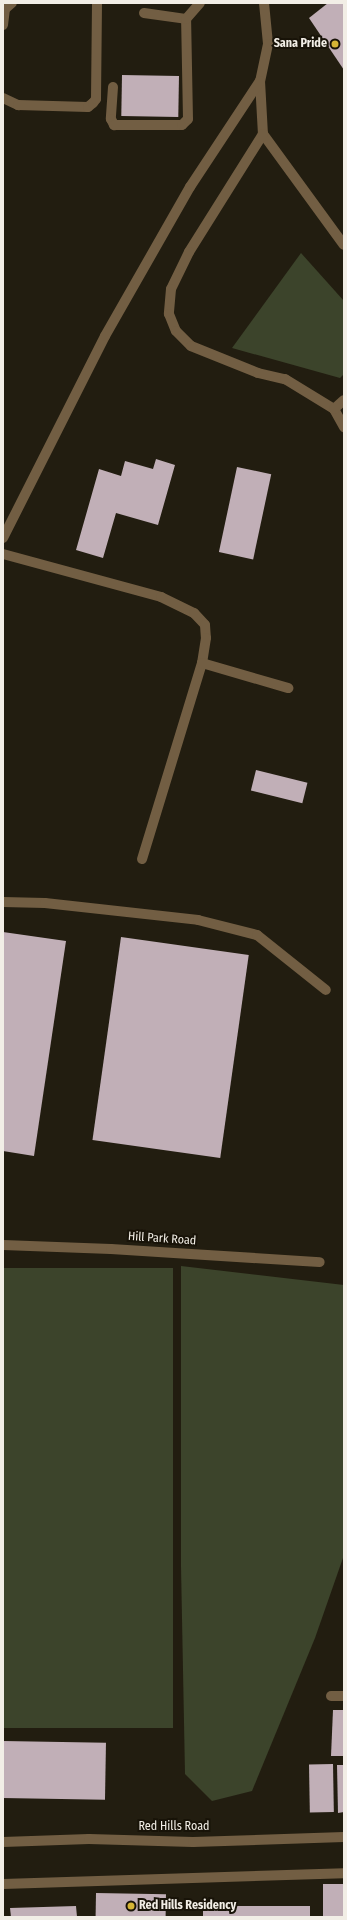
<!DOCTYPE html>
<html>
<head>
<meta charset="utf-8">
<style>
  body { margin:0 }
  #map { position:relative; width:347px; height:1920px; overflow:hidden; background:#221d10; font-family:"Fira Sans Condensed",sans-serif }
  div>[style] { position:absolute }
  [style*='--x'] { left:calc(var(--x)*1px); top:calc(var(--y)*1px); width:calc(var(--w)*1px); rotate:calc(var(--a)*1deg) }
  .green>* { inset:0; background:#3c442b; transform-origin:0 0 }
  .building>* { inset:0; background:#c1afb7; transform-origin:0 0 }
  .minor>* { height:10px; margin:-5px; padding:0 5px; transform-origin:5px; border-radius:5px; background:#725e43 }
  .dots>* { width:11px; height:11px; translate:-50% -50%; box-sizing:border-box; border:2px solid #181308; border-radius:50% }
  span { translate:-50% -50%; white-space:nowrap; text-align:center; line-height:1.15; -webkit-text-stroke:4px #181308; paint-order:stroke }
  .poi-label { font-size:12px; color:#f2eee6; font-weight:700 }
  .right { translate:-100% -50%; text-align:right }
  .left { translate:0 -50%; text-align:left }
  .street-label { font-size:12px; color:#f2eee6 }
  .frame { position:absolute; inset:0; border:4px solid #f2eee6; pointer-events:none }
</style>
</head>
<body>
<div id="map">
  <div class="green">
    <i style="clip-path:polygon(301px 253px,344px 301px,344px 374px,340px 378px,232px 348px)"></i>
    <i style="clip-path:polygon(181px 1266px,344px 1285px,344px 1555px,315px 1638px,252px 1791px,212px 1801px,185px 1774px,181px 1566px)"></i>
    <i style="left:173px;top:1268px;width:460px;height:170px;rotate:90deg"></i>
  </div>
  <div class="building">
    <i style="clip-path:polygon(328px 3px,344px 3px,344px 70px,309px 18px)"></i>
    <i style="left:122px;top:75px;width:57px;height:41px;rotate:1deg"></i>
    <i style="clip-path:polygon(156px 459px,175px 465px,158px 525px,116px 513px,103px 558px,76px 550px,99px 469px,121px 476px,125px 461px,153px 469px)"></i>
    <i style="left:237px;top:467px;width:35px;height:87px;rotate:12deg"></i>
    <i style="left:256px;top:770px;width:53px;height:21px;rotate:14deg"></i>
    <i style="clip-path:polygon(3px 932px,66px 941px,34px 1156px,3px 1151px)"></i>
    <i style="left:121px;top:937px;width:129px;height:205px;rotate:8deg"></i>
    <i style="clip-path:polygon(333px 1710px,344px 1710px,344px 1756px,331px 1756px)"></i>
    <i style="left:3px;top:1741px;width:103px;height:57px;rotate:1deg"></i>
    <i style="left:333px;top:1764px;width:48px;height:24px;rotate:89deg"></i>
    <i style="clip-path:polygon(337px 1765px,344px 1765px,344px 1812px,338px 1813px)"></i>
    <i style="left:323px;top:1884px;width:21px;height:33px"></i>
    <i style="left:96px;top:1893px;width:70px;height:24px;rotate:1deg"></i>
    <i style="clip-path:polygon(76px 1906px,77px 1917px,11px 1917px,10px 1908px)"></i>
    <i style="left:310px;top:1906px;width:11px;height:107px;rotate:90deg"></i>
  </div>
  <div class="minor">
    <i style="--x:264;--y:3;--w:41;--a:84.4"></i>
    <i style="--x:268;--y:44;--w:38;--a:102"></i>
    <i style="--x:260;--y:81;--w:53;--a:86.8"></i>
    <i style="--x:263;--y:134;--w:137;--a:53.9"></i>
    <i style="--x:144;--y:13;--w:42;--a:8.1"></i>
    <i style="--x:3;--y:25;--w:16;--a:-83"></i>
    <i style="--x:5;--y:9;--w:9;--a:-41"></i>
    <i style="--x:113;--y:87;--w:32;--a:94"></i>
    <i style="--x:111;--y:119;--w:7;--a:63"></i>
    <i style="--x:114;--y:125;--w:68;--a:0"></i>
    <i style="--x:182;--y:125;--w:8;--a:-45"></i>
    <i style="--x:188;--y:119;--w:100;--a:-91.1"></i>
    <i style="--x:186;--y:19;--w:21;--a:-49"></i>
    <i style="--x:3;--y:98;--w:17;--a:25"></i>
    <i style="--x:18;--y:105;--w:70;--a:1.6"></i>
    <i style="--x:88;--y:107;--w:6;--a:-39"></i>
    <i style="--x:93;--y:103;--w:5;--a:-53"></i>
    <i style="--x:96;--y:99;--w:96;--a:-89.4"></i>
    <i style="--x:263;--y:134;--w:139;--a:122.1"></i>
    <i style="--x:189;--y:252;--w:41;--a:115.9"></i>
    <i style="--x:171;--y:289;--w:25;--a:95"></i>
    <i style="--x:169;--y:314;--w:18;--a:68"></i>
    <i style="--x:176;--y:331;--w:21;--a:45"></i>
    <i style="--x:191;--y:346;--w:72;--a:21.9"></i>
    <i style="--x:258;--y:373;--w:28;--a:13"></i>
    <i style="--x:285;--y:379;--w:57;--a:31.5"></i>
    <i style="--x:334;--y:409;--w:21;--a:61"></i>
    <i style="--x:334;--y:409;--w:13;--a:-42"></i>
    <i style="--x:3;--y:538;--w:226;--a:-63.2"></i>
    <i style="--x:105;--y:336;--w:172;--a:-60.3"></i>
    <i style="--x:190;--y:187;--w:127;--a:-56.6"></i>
    <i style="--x:3;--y:554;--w:164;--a:15.2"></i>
    <i style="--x:161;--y:597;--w:37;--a:26"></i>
    <i style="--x:194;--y:613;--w:16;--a:47"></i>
    <i style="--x:205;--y:625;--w:13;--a:86"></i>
    <i style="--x:206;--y:638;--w:25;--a:99"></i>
    <i style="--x:202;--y:663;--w:205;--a:107"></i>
    <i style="--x:202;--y:663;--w:90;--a:16.2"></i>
    <i style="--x:3;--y:902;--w:42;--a:1.4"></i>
    <i style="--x:45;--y:903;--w:154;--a:6.3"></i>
    <i style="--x:198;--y:920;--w:61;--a:14.3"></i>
    <i style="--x:257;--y:935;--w:88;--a:38.6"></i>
    <i style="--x:3;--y:1245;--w:108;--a:2.1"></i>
    <i style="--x:111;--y:1249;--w:209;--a:3.6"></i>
    <i style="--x:331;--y:1696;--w:13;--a:0"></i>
    <i style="--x:3;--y:1842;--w:86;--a:-2"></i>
    <i style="--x:89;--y:1839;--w:104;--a:1.7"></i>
    <i style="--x:193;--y:1842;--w:151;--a:-1.9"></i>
    <i style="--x:3;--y:1884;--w:341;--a:-1.8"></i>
  </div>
  <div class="dots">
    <i style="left:335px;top:44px;background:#d5b535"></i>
    <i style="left:131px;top:1906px;background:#d5b535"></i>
  </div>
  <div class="poi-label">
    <span class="right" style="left:327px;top:44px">Sana Pride</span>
    <span class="left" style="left:139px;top:1906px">Red Hills Residency</span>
  </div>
  <div class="street-label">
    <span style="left:162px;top:1239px;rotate:4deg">Hill Park Road</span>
    <span style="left:174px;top:1827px">Red Hills Road</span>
  </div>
  <div class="frame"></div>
</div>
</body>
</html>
